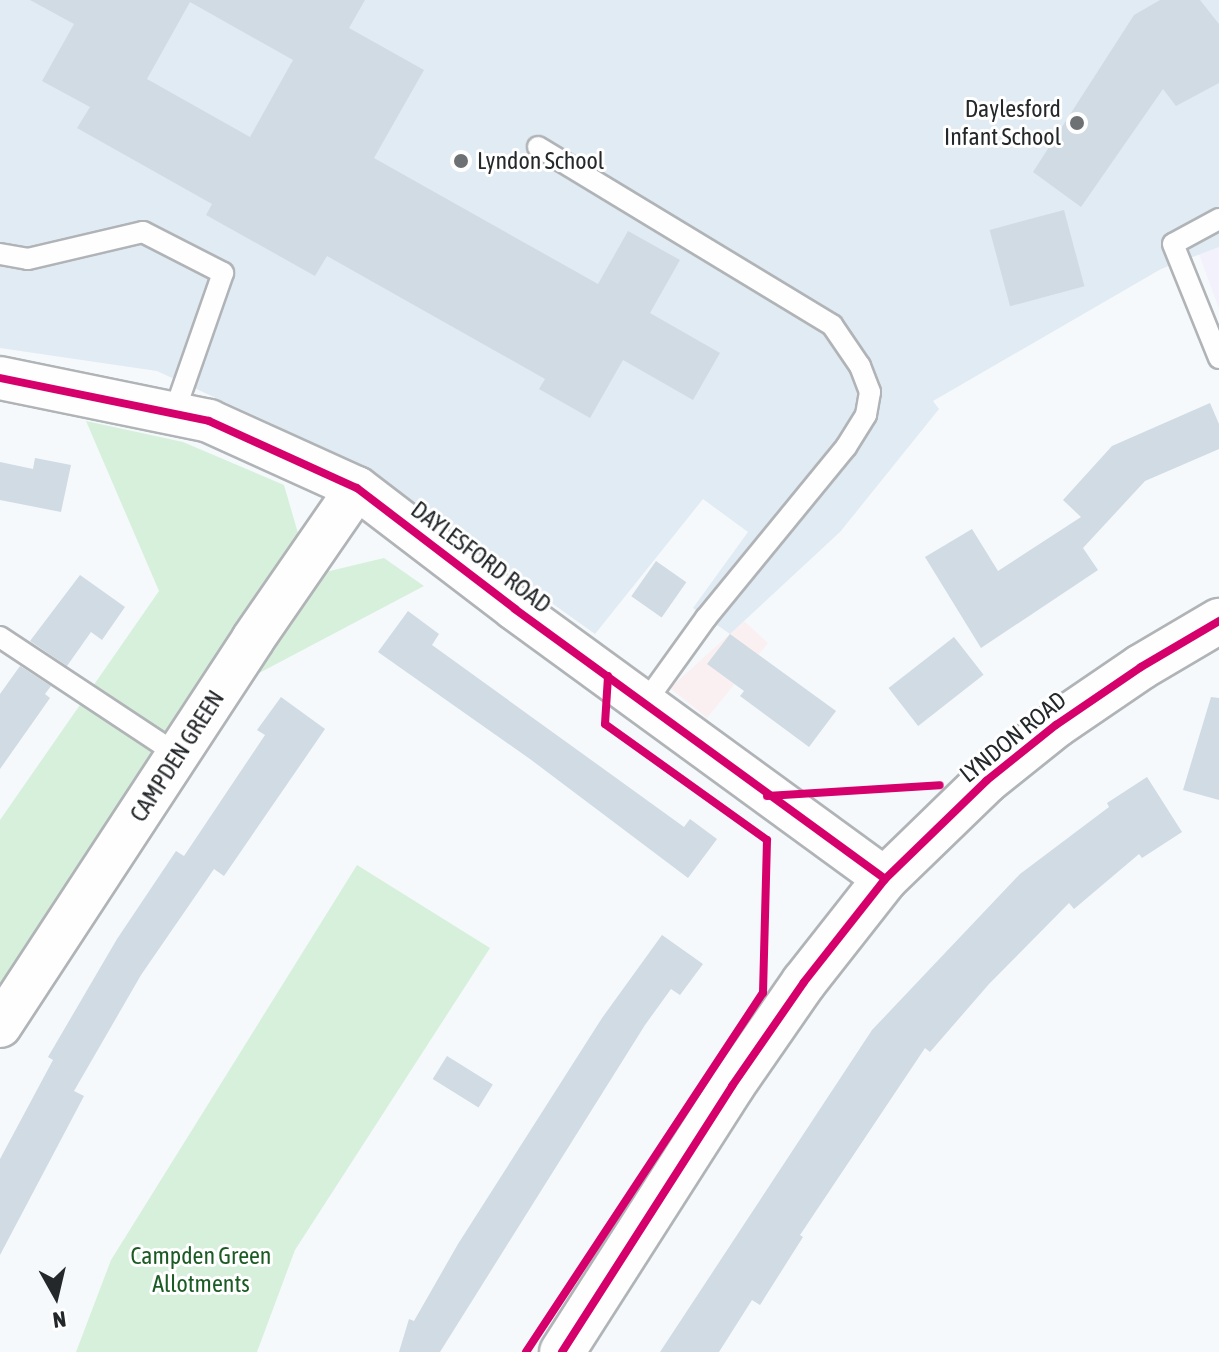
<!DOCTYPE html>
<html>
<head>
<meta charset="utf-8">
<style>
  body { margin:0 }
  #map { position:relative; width:1219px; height:1352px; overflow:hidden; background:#f5f9fc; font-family:"Asap Condensed",sans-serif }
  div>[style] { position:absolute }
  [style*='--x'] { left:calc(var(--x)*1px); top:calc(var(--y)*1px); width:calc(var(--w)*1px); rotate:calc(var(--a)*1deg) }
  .commercial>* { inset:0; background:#f2f1fc }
  .industrial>* { inset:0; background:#faf0f1 }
  .built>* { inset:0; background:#e1ebf3 }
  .green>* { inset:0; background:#d7f0db }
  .building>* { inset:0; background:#d0dbe4; transform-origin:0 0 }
  .roads { filter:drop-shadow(2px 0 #b1b4b7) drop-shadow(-2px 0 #b1b4b7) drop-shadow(0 2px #b1b4b7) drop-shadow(0 -2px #b1b4b7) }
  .service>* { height:20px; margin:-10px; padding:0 10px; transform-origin:10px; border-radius:10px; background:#fefeff }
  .minor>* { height:42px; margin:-21px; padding:0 21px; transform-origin:21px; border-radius:21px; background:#fefeff }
  .tertiary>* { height:44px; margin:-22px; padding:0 22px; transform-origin:22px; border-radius:22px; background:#fefeff }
  .cycleway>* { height:8px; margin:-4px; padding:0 4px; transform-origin:4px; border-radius:4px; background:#d6006c }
  .dots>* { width:22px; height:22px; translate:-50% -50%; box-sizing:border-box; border:4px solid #fff; border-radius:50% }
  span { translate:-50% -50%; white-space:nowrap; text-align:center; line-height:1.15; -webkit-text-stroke:6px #fff; paint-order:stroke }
  .poi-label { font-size:24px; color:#24282a }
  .right { translate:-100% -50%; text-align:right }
  .left { translate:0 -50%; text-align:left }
  .street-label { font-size:24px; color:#24282a }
  .park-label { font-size:24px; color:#1b5b24 }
  .north { position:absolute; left:16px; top:1256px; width:80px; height:80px; -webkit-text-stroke:6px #fff; paint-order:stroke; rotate:172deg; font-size:22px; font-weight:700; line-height:32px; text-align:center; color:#24282a }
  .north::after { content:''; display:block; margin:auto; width:28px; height:36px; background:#24282a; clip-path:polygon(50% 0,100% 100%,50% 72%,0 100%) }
</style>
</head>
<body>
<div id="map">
  <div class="commercial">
    <i style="clip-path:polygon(1219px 247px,1219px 309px,1199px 254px)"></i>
  </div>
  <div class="industrial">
    <i style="clip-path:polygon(744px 621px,768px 643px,707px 718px,670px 688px)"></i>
  </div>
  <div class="built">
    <i style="clip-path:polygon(0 0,1219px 0,1219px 247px,1161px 269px,933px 401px,939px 409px,840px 532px,730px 634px,693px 608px,748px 532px,703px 499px,595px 634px,387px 485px,271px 423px,157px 371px,0 348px)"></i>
  </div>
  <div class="green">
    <i style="clip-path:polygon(86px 421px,183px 442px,284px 485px,298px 533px,0 1009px,0 820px,159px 591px)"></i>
    <i style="clip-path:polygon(384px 558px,424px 586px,242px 682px,313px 575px)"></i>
    <i style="clip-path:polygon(357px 865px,490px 948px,295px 1250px,257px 1352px,76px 1352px,111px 1260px)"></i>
  </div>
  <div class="building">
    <i style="clip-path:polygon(evenodd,30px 0,365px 0,349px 28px,424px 70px,374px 158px,598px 284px,628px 231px,680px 260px,650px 313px,720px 353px,693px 400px,623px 360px,590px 418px,539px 389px,545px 379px,327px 256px,315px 276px,206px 215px,212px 204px,77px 128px,90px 107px,42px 81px,74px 24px,30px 0,190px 2px,293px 60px,250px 137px,147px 79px,190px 2px)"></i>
    <i style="clip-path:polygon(1160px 0,1200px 0,1219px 24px,1219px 83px,1176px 106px,1163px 89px,1081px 207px,1033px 172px,1134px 15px)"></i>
    <i style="left:1064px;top:210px;width:79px;height:77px;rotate:75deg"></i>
    <i style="clip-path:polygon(1210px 403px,1219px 424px,1219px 449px,1145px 481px,1083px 548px,1098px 570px,981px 648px,925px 557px,972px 529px,998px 571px,1081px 517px,1063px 500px,1112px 446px)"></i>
    <i style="clip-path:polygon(35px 458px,71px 465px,61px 512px,0 500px,0 462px,33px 469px)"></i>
    <i style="left:656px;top:561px;width:37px;height:43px;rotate:35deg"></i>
    <i style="clip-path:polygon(80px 575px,125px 607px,102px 640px,91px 632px,67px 666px,30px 641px)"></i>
    <i style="clip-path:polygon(408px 611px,439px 634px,432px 645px,684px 827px,690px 819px,717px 839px,688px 878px,530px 759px,378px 652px)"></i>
    <i style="clip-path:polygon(730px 634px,836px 711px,809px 747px,740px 696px,744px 691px,707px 664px)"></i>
    <i style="left:954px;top:637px;width:48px;height:83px;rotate:52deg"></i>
    <i style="clip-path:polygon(20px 666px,51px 686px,45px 694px,50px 698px,0 769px,0 694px)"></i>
    <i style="clip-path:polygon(281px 697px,325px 729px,224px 876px,214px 869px,141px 975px,74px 1091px,84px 1096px,0 1255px,0 1159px,53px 1060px,48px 1057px,117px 939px,176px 851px,184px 856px,265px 735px,257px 730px)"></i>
    <i style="clip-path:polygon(1211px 697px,1219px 698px,1219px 800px,1183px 790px)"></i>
    <i style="clip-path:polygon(1147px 777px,1182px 832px,1142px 858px,1139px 854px,1074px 909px,1069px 903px,989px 984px,930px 1052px,925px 1048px,800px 1235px,803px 1237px,760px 1305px,752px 1300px,719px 1352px,660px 1352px,872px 1030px,1020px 874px,1109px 807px,1107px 803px)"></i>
    <i style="clip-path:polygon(662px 935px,703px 964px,680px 995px,671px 989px,645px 1025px,440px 1352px,399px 1352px,409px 1319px,414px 1321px,458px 1244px,602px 1018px)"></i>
    <i style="left:447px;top:1056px;width:54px;height:27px;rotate:32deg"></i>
  </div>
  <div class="roads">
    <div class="service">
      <i style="--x:538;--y:147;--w:344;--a:31.2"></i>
      <i style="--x:832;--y:325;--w:50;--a:55.7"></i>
      <i style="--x:860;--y:366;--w:28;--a:69"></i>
      <i style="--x:870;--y:392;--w:23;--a:100"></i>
      <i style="--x:866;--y:415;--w:38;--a:122"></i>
      <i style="--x:846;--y:447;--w:221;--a:129.3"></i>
      <i style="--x:706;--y:618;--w:105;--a:125.7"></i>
      <i style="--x:1219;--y:219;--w:52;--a:151.5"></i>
      <i style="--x:1173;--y:244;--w:123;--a:68"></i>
      <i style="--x:0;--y:254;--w:28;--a:10"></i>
      <i style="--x:28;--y:259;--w:118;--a:-13.2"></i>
      <i style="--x:143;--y:232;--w:90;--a:27.1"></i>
      <i style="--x:223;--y:273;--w:148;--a:109.3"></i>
      <i style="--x:0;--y:637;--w:214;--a:33.5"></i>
    </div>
    <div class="minor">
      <i style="--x:0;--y:378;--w:213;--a:11.6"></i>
      <i style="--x:209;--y:421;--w:162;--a:24.4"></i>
      <i style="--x:357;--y:488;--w:199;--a:37.4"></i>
      <i style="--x:515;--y:609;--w:458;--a:36.1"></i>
      <i style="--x:0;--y:1026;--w:462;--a:-56.8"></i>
      <i style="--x:253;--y:639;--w:183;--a:-55.4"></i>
    </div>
    <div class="tertiary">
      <i style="--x:562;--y:1352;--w:316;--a:-57.4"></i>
      <i style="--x:732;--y:1086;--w:126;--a:-55.3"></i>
      <i style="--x:804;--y:982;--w:131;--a:-51.8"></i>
      <i style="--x:885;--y:879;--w:141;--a:-44.1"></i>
      <i style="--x:986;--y:781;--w:90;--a:-38.7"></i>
      <i style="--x:1056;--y:725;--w:103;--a:-34.3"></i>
      <i style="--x:1141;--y:667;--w:91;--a:-30.5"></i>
    </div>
  </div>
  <div class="cycleway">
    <i style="--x:0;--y:378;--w:213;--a:11.6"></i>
    <i style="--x:209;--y:421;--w:162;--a:24.4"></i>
    <i style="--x:357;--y:488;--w:199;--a:37.4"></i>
    <i style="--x:515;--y:609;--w:458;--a:36.1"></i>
    <i style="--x:767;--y:796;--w:173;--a:-3.6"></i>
    <i style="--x:526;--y:1352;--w:430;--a:-56.6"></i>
    <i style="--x:763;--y:993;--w:153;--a:-88.5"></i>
    <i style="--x:767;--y:840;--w:199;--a:-144.4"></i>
    <i style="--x:605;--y:724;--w:48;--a:-86.4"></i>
    <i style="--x:562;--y:1352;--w:316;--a:-57.4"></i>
    <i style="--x:732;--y:1086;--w:126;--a:-55.3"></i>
    <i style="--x:804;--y:982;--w:131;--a:-51.8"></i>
    <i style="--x:885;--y:879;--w:141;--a:-44.1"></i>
    <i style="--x:986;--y:781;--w:90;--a:-38.7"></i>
    <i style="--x:1056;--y:725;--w:103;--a:-34.3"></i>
    <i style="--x:1141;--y:667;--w:91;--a:-30.5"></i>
  </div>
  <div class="dots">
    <i style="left:1077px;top:123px;background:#6d7174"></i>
    <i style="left:461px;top:161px;background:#6d7174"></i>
  </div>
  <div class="poi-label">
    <span class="right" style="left:1061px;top:123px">Daylesford<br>Infant School</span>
    <span class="left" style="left:477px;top:161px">Lyndon School</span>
  </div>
  <div class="street-label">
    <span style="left:481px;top:557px;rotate:37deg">DAYLESFORD ROAD</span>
    <span style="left:1013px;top:737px;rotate:-39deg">LYNDON ROAD</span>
    <span style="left:177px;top:756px;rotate:-57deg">CAMPDEN GREEN</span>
  </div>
  <div class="park-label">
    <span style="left:201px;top:1270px">Campden Green<br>Allotments</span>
  </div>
  <div class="north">N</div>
</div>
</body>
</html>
